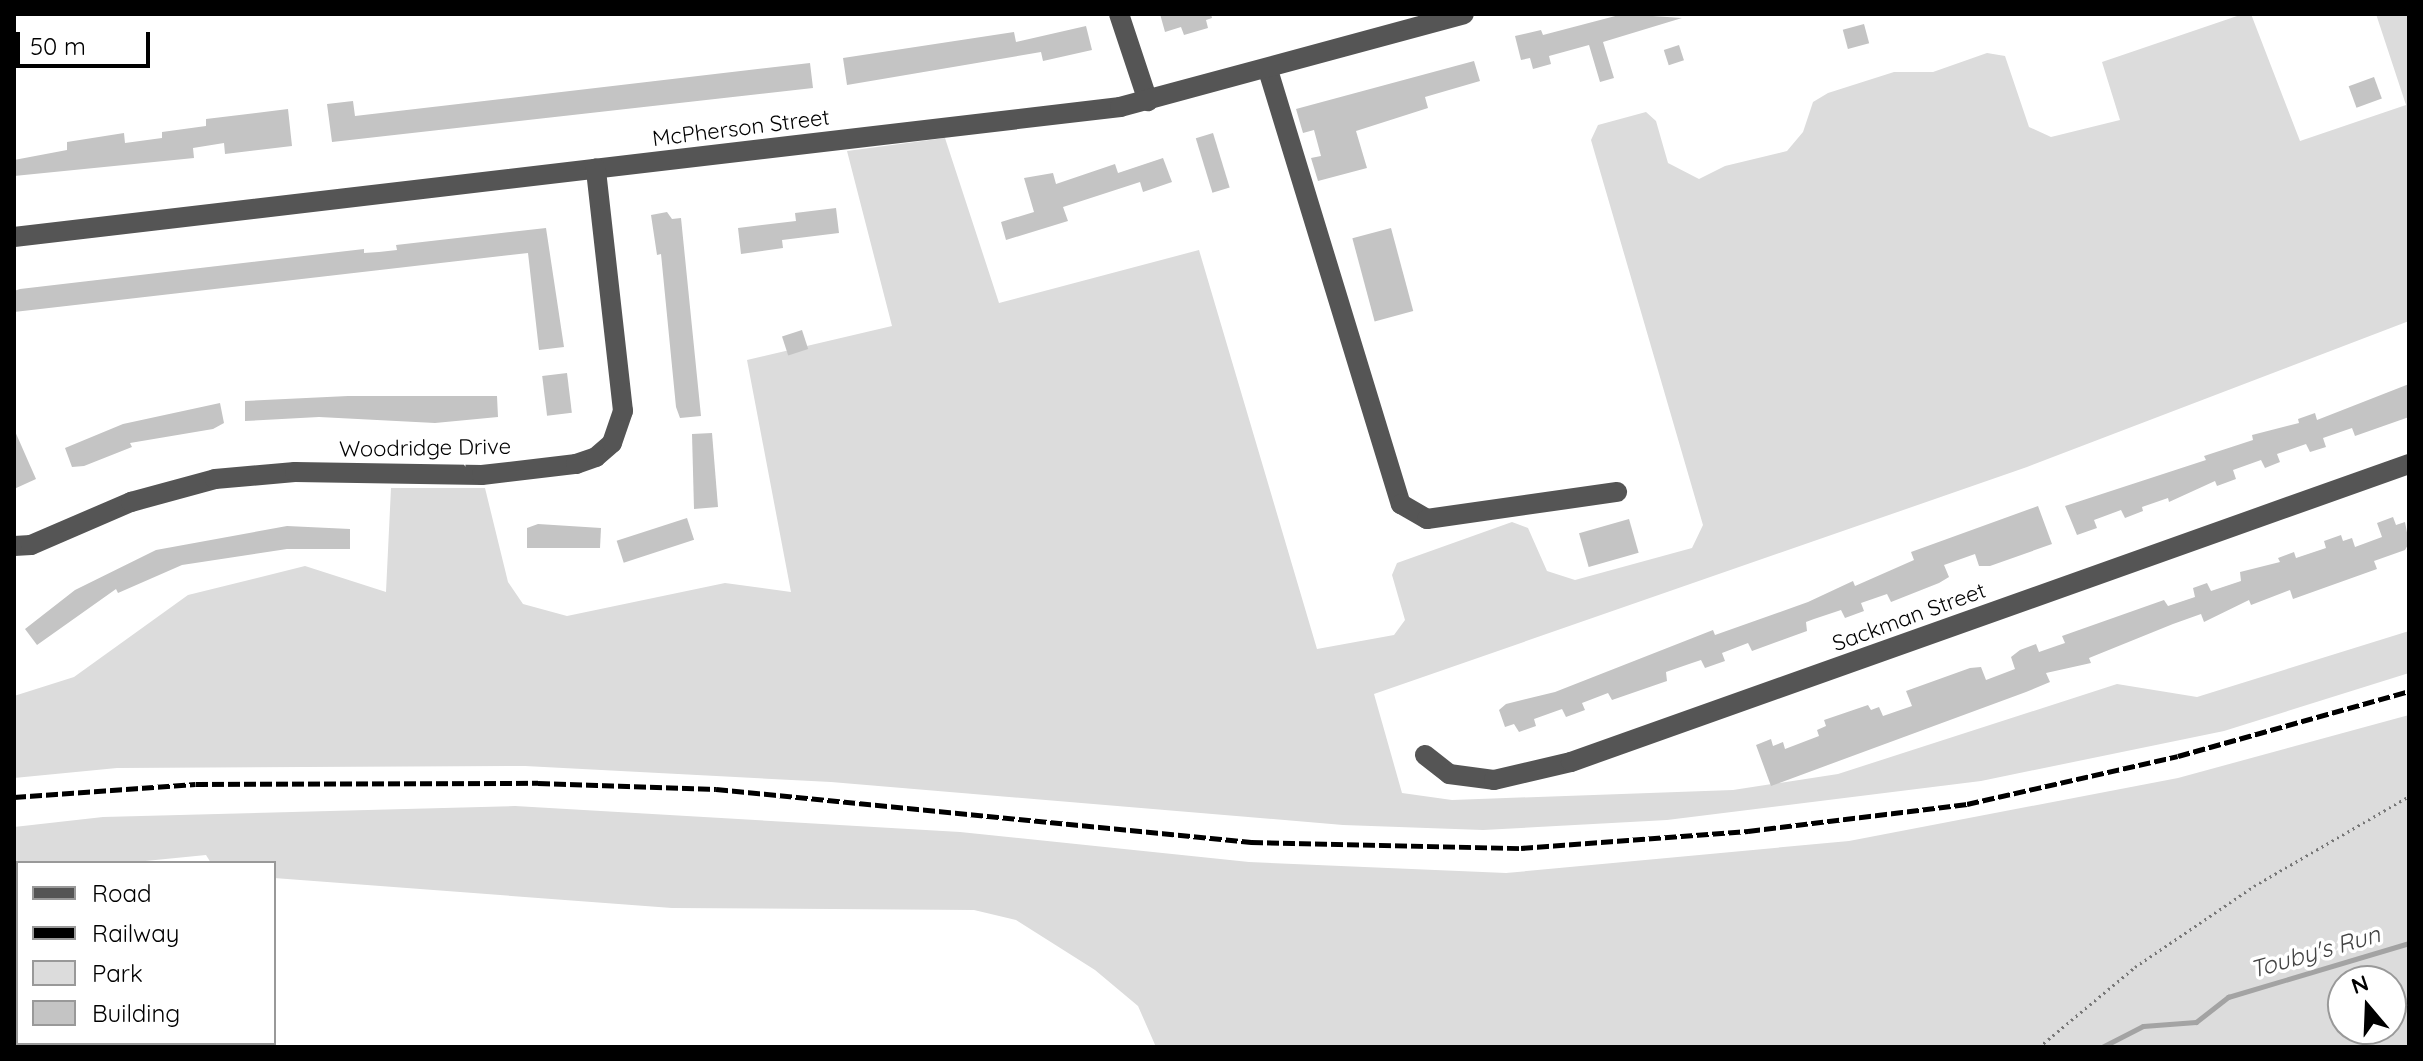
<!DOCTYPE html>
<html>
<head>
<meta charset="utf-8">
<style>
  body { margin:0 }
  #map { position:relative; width:2423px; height:1061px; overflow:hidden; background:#fff; font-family:Quicksand,sans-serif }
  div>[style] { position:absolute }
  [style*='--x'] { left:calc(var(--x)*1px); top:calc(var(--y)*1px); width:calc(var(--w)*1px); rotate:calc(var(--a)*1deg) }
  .green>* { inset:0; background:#dcdcdc }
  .stream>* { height:5px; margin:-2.5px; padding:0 2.5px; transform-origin:2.5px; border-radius:2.5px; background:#a3a3a3 }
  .building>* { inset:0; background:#c4c4c4; transform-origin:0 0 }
  .path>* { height:3px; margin-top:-1.5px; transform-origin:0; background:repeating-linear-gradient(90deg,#777 0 2px,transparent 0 6px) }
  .minor>* { height:20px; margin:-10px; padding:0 10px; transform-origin:10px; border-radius:10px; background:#555 }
  .rail>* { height:5px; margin-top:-2.5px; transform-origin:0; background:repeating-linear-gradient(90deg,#000 0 12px,transparent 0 16px) }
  span { translate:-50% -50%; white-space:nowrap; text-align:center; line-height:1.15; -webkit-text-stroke:7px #fff; paint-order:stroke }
  .street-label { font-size:22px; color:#000 }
  .water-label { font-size:24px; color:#444; font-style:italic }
  .frame { position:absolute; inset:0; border:16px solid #000; pointer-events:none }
  .legend { position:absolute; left:16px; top:861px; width:260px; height:184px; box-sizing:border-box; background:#fff; border:2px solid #999; margin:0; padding:10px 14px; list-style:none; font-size:24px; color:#000 }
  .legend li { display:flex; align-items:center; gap:16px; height:40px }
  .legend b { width:40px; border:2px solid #999 }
  .north { position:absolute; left:2327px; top:965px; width:80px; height:80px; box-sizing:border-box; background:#fff; border:2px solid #999; border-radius:50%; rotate:341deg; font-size:22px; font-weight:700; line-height:32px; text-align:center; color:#000 }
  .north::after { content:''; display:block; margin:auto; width:28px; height:36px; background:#000; clip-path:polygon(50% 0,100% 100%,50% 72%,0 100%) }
  .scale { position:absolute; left:16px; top:32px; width:134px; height:36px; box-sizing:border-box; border:4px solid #000; border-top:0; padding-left:10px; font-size:24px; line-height:28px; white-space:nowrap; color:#000; -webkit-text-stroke:6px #fff; paint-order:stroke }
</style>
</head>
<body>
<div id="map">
  <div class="green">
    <i style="clip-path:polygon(2243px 14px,2251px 14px,2300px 141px,2406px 105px,2376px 14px,2409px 14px,2409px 321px,2027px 467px,1374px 694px,1402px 793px,1452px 800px,1733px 790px,1838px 774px,2117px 684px,2197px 697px,2409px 631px,2409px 673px,2224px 731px,1981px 781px,1667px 820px,1483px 830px,1343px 825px,831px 782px,525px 766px,117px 768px,14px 778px,14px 696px,74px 677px,188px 595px,305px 566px,386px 592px,391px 488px,485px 488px,508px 582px,523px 604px,567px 616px,725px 583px,791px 592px,747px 360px,892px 326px,847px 151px,945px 138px,999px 303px,1199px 250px,1317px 649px,1394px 635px,1405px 620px,1392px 575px,1397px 563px,1512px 522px,1528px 528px,1547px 571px,1575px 580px,1692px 548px,1703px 525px,1591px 140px,1598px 125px,1646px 112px,1656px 121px,1668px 163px,1699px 179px,1725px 166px,1787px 151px,1803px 132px,1813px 102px,1828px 93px,1894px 72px,1933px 72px,1987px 53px,2005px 56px,2029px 127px,2051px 137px,2120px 120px,2102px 62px)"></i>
    <i style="clip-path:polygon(evenodd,2409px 715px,2409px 1047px,1156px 1047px,1138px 1006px,1095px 970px,1016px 920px,974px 910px,672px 908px,274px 878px,274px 863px,211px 863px,206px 855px,125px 863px,18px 863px,14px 874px,14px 827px,103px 817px,515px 806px,960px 832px,1249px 862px,1506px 873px,1849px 841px,2178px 778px,2409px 715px,2391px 981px,2391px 1029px,2343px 1029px,2343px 981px,2391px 981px)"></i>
  </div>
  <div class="stream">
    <i style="--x:2102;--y:1047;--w:46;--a:-27.1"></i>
    <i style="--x:2143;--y:1026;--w:53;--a:-4.3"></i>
    <i style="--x:2196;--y:1022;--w:41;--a:-38"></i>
    <i style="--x:2228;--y:997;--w:189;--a:-16.6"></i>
  </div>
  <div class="building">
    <i style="clip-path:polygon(1160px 14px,1211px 14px,1212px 18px,1206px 20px,1208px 28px,1184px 35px,1181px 27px,1165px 32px)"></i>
    <i style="clip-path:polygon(1623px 14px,1682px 18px,1603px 42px,1614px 78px,1600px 82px,1589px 45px,1549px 56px,1551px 64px,1533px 69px,1530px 58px,1521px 60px,1515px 36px,1541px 30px,1543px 35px)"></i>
    <i style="left:1864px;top:24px;width:20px;height:22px;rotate:75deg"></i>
    <i style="clip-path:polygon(1086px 26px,1092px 50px,1043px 61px,1041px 52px,847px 85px,843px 58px,1014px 32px,1016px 42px)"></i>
    <i style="left:1679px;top:45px;width:16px;height:16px;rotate:72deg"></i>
    <i style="clip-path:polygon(1474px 61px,1480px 81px,1425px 97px,1428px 108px,1356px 131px,1367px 168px,1318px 181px,1311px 158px,1321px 156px,1314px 130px,1303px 133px,1296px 109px)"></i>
    <i style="clip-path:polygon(810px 63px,813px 88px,332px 142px,327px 104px,353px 101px,355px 116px)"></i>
    <i style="left:2374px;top:77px;width:23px;height:27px;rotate:70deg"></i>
    <i style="clip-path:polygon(288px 109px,292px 146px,225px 154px,224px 143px,193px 148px,194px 158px,14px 176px,14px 160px,67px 150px,67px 142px,124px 133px,125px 143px,162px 138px,162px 132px,206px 126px,206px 119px)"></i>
    <i style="left:1213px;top:133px;width:57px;height:18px;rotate:73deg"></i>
    <i style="clip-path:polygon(1163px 158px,1172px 182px,1143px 192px,1140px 182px,1063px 207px,1068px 221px,1006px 240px,1001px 222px,1034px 212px,1024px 178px,1053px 173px,1056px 184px,1115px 164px,1118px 173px)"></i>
    <i style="clip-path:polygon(836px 208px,839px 233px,782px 240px,783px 248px,741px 254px,738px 228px,796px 221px,795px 213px)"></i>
    <i style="clip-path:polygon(667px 212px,672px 219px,681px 218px,701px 416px,680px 418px,676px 407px,661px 254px,657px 255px,651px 215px)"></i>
    <i style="clip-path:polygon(546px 228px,564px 347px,539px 350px,528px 253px,14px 312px,14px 291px,20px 289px,364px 249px,364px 253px,379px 252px,397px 250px,396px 245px)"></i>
    <i style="left:1391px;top:228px;width:86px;height:40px;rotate:75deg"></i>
    <i style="left:802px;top:330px;width:20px;height:21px;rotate:72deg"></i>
    <i style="left:567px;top:373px;width:40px;height:25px;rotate:83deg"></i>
    <i style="clip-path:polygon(2409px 384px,2409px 417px,2355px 436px,2352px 428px,2323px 438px,2326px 447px,2310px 452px,2306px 444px,2277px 454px,2280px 462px,2265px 468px,2261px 460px,2233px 470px,2236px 479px,2217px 486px,2215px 481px,2169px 502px,2168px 498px,2142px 507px,2143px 511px,2125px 518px,2121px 510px,2094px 520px,2097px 528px,2077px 535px,2065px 506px,2206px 460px,2204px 456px,2253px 440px,2252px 435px,2299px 423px,2298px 419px,2315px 413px,2317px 420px)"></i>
    <i style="clip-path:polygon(348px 396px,497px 396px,498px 417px,435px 423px,319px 417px,245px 421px,245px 401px)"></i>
    <i style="clip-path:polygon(220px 403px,224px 423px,213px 429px,130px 443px,132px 447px,84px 466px,72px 467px,65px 448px,123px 424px)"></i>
    <i style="clip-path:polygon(14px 429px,36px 479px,14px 489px)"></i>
    <i style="clip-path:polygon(712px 433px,718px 507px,694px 509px,692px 434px)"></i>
    <i style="clip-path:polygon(2038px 506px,2052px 544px,1990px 566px,1979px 566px,1975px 554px,1944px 565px,1949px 577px,1939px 583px,1891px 602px,1887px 594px,1861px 603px,1864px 611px,1845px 618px,1841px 610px,1814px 619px,1806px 622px,1807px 631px,1752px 651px,1748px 643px,1722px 653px,1725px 661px,1705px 668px,1701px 660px,1692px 663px,1666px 672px,1667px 681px,1612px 700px,1608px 693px,1582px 703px,1585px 710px,1566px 717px,1562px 709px,1534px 719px,1536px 726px,1519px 732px,1514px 724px,1505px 727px,1499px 710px,1506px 704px,1555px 692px,1713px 630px,1715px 635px,1808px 602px,1853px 581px,1855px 586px,1914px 560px,1911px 552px)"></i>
    <i style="clip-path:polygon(2393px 517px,2396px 525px,2405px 522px,2409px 543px,2405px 550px,2374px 561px,2377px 569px,2293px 599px,2290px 590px,2251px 605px,2249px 600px,2204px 622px,2201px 614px,2173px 624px,2089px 658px,2091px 663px,2046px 673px,2050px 682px,2026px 692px,1771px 786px,1756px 745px,1771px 739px,1773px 746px,1783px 742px,1785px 749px,1819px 736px,1817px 730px,1826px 726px,1824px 720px,1868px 705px,1871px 710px,1879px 707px,1883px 716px,1912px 706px,1906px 691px,1970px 668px,1981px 667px,1986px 680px,2015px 669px,2011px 657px,2020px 650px,2036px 644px,2039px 652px,2065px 643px,2062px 636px,2164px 600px,2168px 606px,2195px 597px,2193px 588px,2207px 583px,2211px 591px,2241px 581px,2240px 572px,2280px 562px,2278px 558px,2294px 552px,2296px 558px,2326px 548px,2324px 541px,2341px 535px,2343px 541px,2352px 538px,2355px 547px,2382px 537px,2377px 523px)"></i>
    <i style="left:687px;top:518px;width:23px;height:74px;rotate:72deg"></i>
    <i style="left:1629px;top:519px;width:35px;height:52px;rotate:74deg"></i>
    <i style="clip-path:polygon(538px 524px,601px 528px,600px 548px,527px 548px,527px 528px)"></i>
    <i style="clip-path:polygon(287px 526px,350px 529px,350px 549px,287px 549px,182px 565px,118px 593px,116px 589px,37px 645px,25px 629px,75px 590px,156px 550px)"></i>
  </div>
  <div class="path">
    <i style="--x:2039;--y:1047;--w:125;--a:-39.8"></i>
    <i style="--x:2135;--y:967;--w:144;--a:-34.2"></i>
    <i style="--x:2254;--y:886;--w:179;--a:-30.1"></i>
  </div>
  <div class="minor">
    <i style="--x:1119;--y:14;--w:92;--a:71.6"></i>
    <i style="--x:1268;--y:70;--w:454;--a:73"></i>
    <i style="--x:1401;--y:504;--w:30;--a:30"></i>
    <i style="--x:1427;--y:519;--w:192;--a:-8.1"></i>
    <i style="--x:14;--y:237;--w:1114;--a:-6.7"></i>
    <i style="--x:1120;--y:107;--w:356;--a:-15.1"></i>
    <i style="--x:14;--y:546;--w:17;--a:-3"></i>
    <i style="--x:31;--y:545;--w:109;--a:-23.3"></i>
    <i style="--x:131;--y:502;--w:87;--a:-15.3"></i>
    <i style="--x:215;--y:479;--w:80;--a:-5"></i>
    <i style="--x:295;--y:472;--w:187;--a:0.9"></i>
    <i style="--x:482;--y:475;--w:95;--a:-6.7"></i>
    <i style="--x:576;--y:464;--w:21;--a:-19"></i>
    <i style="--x:596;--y:457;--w:21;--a:-41"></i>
    <i style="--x:612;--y:443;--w:34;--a:-71"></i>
    <i style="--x:623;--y:411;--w:244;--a:-96.4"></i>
    <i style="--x:1425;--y:755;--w:31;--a:38"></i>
    <i style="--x:1449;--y:774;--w:45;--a:7.6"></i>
    <i style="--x:1494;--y:780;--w:79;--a:-13.2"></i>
    <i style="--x:1571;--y:762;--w:889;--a:-19.58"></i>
    <i style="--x:97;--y:1047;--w:4;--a:-76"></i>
  </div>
  <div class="rail">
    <i style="--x:14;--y:797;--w:182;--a:-4.1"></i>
    <i style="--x:196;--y:784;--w:342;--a:-0.2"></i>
    <i style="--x:538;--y:783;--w:178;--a:1.9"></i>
    <i style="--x:716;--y:789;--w:538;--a:5.66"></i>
    <i style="--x:1251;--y:842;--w:270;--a:1.3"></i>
    <i style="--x:1521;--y:848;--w:228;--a:-4.3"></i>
    <i style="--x:1748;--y:831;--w:221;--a:-7"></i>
    <i style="--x:1967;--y:804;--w:216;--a:-12.8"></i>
    <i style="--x:2178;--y:756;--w:240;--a:-15.7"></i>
  </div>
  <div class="street-label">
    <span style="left:741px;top:128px;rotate:-7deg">McPherson Street</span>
    <span style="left:425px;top:448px;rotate:-1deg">Woodridge Drive</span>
    <span style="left:1909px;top:617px;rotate:-20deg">Sackman Street</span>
  </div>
  <div class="water-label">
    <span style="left:2315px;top:952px;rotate:-16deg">Touby's Run</span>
  </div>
  <div class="frame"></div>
  <ul class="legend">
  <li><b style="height:10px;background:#555"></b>Road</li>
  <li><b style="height:10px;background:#000"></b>Railway</li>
  <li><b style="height:22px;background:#dcdcdc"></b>Park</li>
  <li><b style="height:22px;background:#c4c4c4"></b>Building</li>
  </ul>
  <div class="north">N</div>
  <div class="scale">50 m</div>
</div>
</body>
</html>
